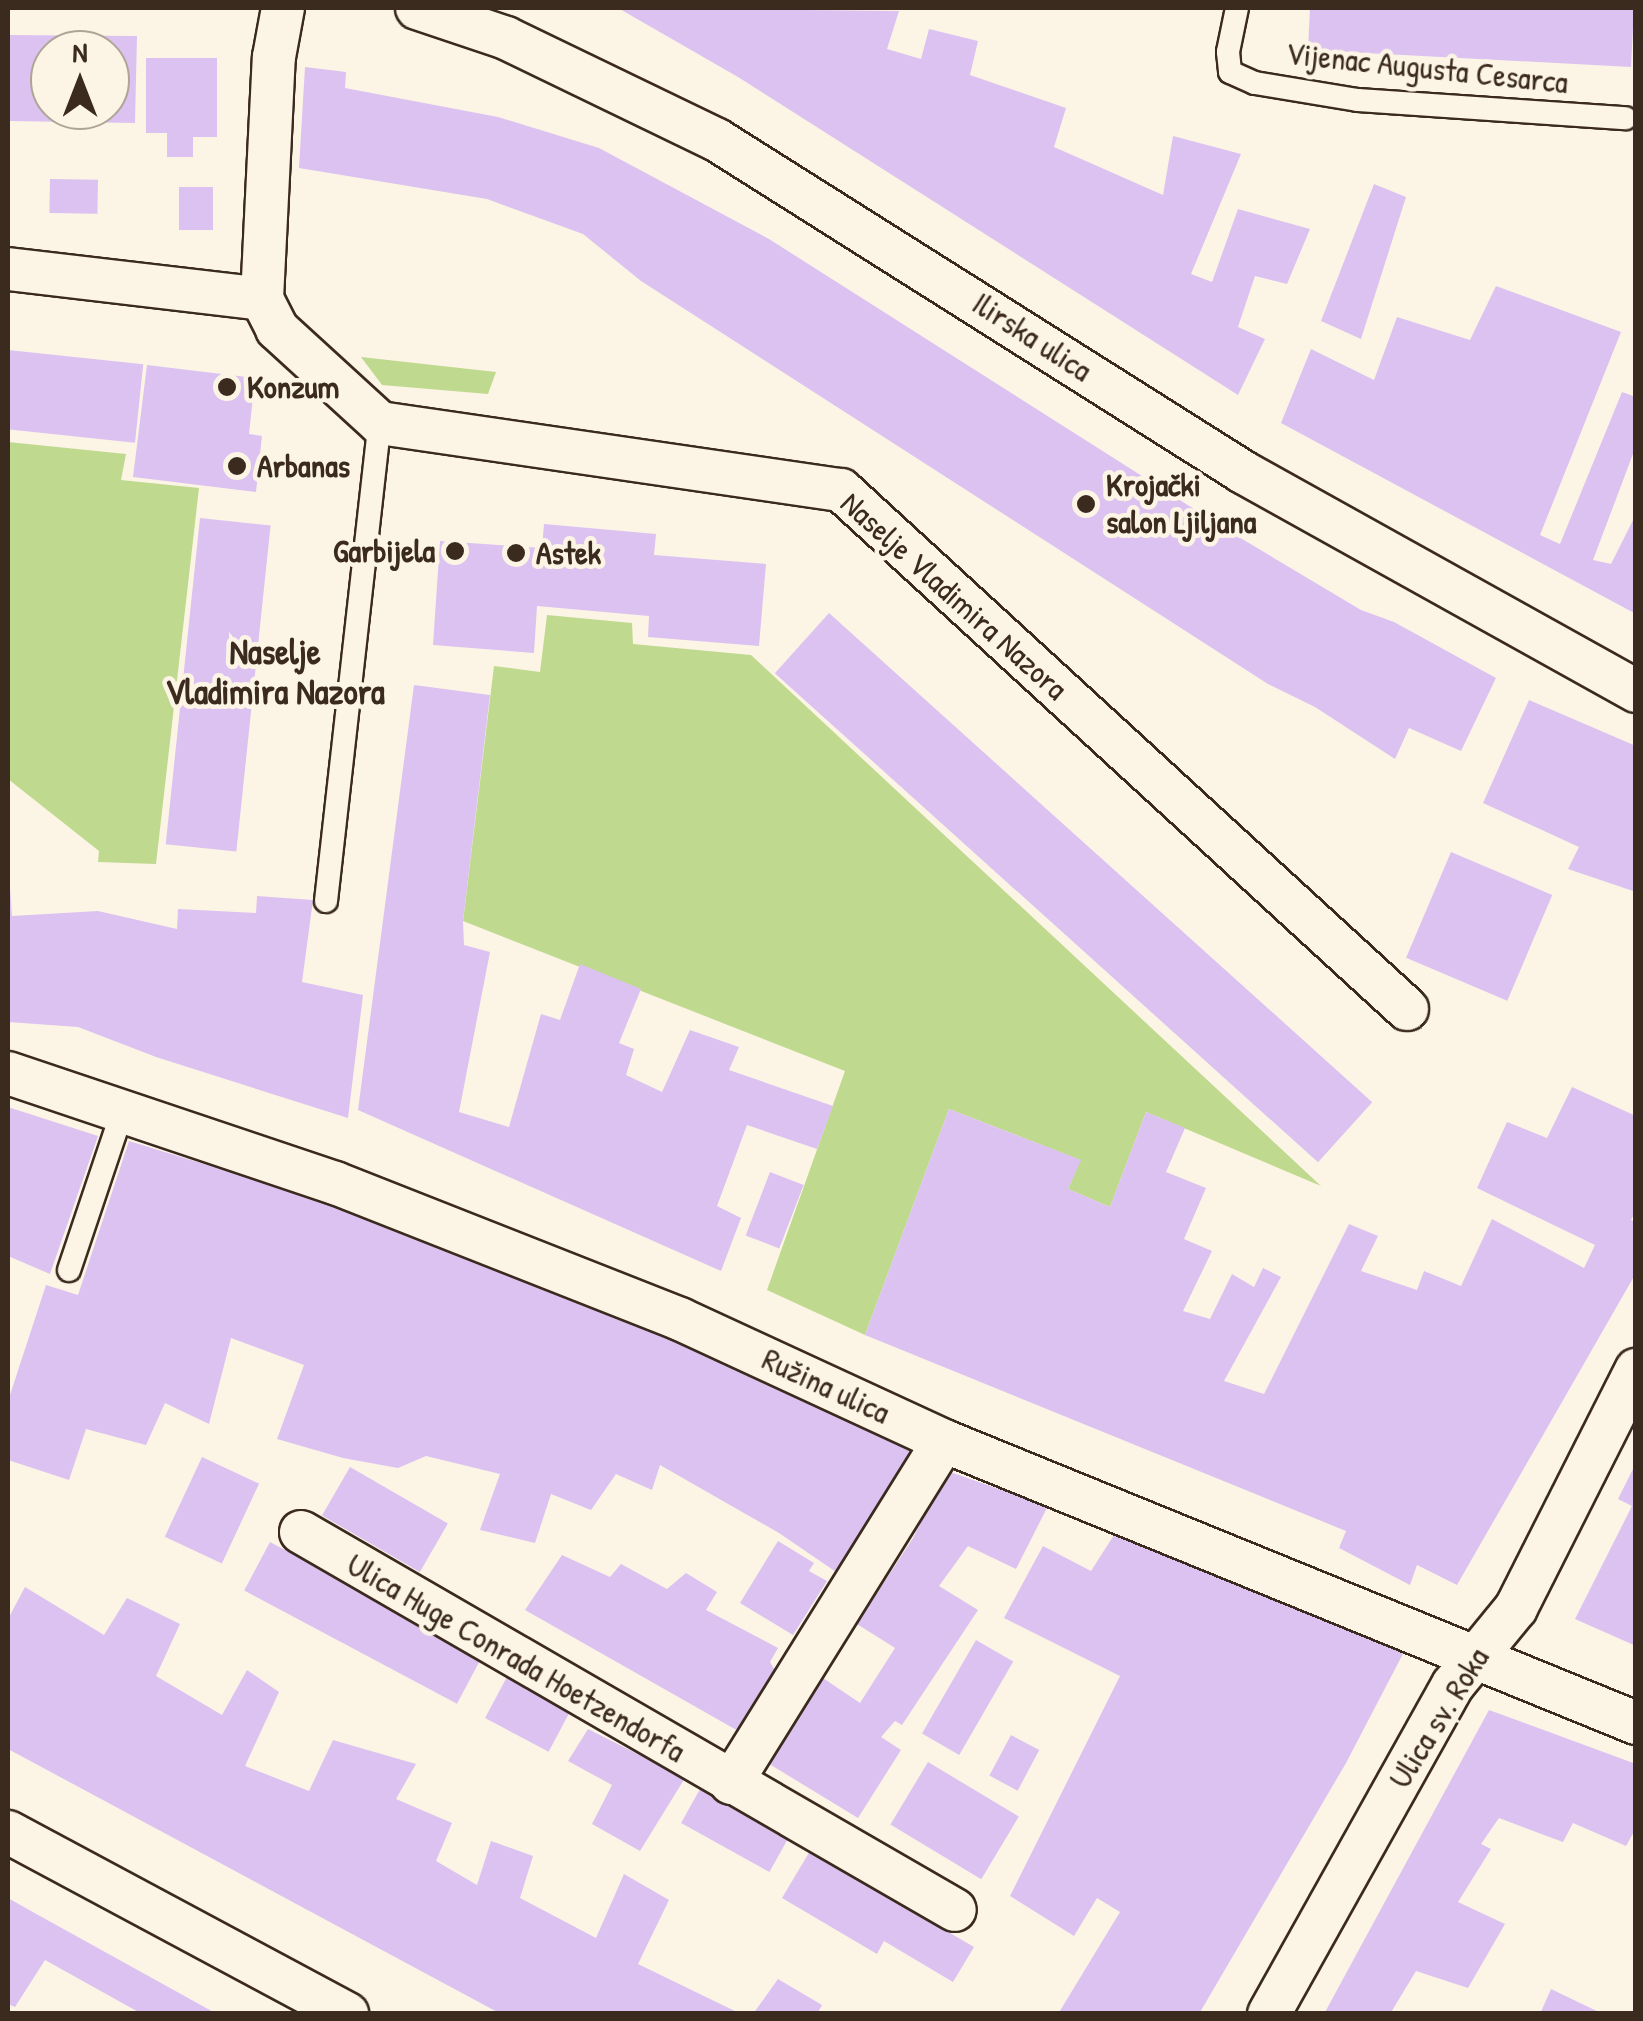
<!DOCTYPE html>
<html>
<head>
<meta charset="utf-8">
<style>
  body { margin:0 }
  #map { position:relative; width:1643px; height:2021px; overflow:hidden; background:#fcf5e5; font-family:"Patrick Hand",sans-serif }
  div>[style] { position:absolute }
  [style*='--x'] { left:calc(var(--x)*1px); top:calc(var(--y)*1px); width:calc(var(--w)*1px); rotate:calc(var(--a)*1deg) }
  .green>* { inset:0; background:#bfd98f }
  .building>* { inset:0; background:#dcc2f1; transform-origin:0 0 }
  .roads { filter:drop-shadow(2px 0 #3b2a1e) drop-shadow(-2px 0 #3b2a1e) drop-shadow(0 2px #3b2a1e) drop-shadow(0 -2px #3b2a1e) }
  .lane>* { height:22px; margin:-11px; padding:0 11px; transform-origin:11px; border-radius:11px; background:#fcf5e5 }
  .street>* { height:42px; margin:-21px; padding:0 21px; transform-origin:21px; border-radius:21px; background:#fcf5e5 }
  .dots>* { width:28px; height:28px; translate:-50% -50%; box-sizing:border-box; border:5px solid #fcf5e5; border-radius:50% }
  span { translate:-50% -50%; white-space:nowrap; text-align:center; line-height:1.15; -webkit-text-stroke:9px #fcf5e5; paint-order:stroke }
  .street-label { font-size:32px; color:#3b2a1e }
  .poi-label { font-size:32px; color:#3b2a1e; font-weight:700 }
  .left { translate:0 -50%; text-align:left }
  .right { translate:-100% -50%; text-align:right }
  .neighbourhood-label { font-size:35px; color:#3b2a1e; font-weight:700 }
  .frame { position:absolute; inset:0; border:10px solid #3b2a1e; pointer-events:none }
  .north { position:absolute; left:30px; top:30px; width:100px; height:100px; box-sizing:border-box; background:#fcf5e5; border:2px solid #afa495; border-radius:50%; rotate:0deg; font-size:28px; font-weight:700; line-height:40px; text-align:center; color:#3b2a1e }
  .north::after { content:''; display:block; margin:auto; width:35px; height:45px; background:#3b2a1e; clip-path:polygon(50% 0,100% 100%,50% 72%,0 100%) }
</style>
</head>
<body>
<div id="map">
  <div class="green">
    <i style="clip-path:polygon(361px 357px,496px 372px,488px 394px,382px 385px)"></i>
    <i style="clip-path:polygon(8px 442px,126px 454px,121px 480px,199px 488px,156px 864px,98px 862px,99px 851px,8px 779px)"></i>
    <i style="clip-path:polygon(547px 615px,632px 623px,633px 644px,751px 655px,1321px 1186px,1146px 1112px,1110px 1207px,1068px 1189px,1080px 1160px,949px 1109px,865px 1335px,767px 1290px,845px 1071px,463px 921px,494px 666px,540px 672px)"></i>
  </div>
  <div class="building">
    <i style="clip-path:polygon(618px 8px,899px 11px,887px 49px,921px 59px,929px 29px,978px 41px,970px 75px,1066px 108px,1054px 147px,1163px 195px,1173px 136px,1241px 154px,1191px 274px,1212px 282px,1238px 209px,1310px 229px,1287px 284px,1255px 276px,1238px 327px,1265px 339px,1238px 395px,738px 77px)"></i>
    <i style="clip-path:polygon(1310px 8px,1634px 8px,1631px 67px,1308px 50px)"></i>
    <i style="clip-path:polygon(evenodd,8px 35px,137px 36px,135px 123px,8px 121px,8px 35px,50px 50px,110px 50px,110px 110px,50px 110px,50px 50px)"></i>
    <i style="clip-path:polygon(146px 58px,217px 58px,217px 137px,193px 137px,193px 157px,167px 157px,167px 133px,146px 133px)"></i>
    <i style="clip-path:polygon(305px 67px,346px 72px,345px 88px,498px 117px,599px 148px,769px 239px,1227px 530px,1361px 610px,1394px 622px,1496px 678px,1461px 751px,1409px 728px,1395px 759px,1315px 707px,1268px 684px,641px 281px,583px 234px,487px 199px,299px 168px)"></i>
    <i style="left:50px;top:179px;width:48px;height:34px;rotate:1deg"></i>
    <i style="clip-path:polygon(1374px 184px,1406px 197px,1361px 339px,1321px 321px)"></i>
    <i style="left:179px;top:187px;width:34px;height:43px"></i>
    <i style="clip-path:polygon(1496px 286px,1621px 332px,1540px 535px,1560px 544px,1622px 392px,1636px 397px,1636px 446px,1593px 560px,1611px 564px,1636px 514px,1636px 614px,1281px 423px,1311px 349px,1374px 380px,1397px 317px,1470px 340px)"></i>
    <i style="left:8px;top:350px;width:136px;height:79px;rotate:6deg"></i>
    <i style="clip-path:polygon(147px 365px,255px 378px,249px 434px,262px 436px,256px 492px,133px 477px)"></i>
    <i style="left:200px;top:518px;width:71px;height:328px;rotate:6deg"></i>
    <i style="clip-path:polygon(544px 524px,656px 534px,654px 555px,766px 564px,759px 646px,648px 637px,649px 616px,537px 606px,534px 653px,433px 645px,440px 541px,542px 548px)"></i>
    <i style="left:829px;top:613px;width:731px;height:81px;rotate:42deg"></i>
    <i style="clip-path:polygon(414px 685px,490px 695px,463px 921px,464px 945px,490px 952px,459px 1112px,509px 1127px,541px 1014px,560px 1020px,580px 964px,641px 989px,619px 1043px,634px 1049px,626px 1075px,662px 1092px,690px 1030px,739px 1047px,729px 1070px,833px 1106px,817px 1149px,747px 1125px,717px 1206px,741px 1218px,721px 1271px,358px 1110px)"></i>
    <i style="clip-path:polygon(1529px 700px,1636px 746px,1636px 892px,1568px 869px,1579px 847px,1483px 803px)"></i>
    <i style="left:1451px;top:852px;width:110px;height:115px;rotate:23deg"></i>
    <i style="clip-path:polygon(8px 858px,12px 916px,98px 911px,177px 929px,178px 909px,256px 913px,257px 896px,313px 900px,302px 982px,363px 995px,348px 1118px,156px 1057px,78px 1027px,8px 1022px)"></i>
    <i style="clip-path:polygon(1572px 1087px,1636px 1116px,1636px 1210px,1631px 1220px,1636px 1222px,1636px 1273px,1457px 1585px,1417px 1565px,1410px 1585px,1339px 1548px,1346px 1531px,865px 1335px,949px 1109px,1081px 1160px,1068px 1189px,1110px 1207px,1146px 1112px,1185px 1128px,1166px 1172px,1206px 1188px,1184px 1239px,1212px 1251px,1183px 1311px,1210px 1319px,1232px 1274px,1254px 1287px,1263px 1268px,1281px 1277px,1224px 1381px,1264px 1394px,1349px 1224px,1378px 1236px,1361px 1271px,1417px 1290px,1424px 1271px,1461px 1286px,1492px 1219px,1584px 1268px,1595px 1245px,1477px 1188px,1507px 1122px,1547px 1138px)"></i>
    <i style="clip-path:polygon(8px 1107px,98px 1136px,50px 1274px,8px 1256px)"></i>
    <i style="clip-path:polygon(129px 1141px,321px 1200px,603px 1304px,923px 1447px,842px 1576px,779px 1533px,660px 1465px,652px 1490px,616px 1474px,591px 1510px,551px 1494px,535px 1543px,480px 1530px,500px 1474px,426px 1456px,398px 1468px,343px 1458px,277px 1439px,304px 1365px,231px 1338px,209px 1424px,165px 1403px,146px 1445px,86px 1429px,69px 1480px,8px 1460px,8px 1401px,46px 1285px,78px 1295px)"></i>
    <i style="left:770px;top:1172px;width:36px;height:68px;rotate:21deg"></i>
    <i style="left:202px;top:1457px;width:63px;height:88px;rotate:25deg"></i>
    <i style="clip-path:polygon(1636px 1463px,1636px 1646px,1575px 1619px,1632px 1506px,1618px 1499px)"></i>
    <i style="left:350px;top:1467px;width:113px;height:56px;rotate:30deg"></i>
    <i style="clip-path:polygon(947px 1471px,1048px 1506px,1016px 1569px,968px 1546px,939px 1586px,978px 1610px,902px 1725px,895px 1721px,881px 1737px,901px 1750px,858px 1818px,766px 1762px,820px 1676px,860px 1703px,895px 1648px,857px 1624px,913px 1538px)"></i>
    <i style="clip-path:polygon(1114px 1535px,1405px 1650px,1346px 1763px,1199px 2014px,1058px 2014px,1120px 1912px,1097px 1898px,1074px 1936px,1010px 1896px,1120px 1676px,1004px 1618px,1043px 1546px,1091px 1571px)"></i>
    <i style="clip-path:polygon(778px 1541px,814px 1563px,809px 1571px,827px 1581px,793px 1635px,740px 1603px)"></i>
    <i style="left:270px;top:1542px;width:241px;height:55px;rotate:28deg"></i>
    <i style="clip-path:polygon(562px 1555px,610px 1577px,621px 1564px,667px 1589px,686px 1573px,717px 1592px,706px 1610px,778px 1648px,770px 1662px,778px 1676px,740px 1732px,525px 1610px)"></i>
    <i style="clip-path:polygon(25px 1587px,104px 1635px,127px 1598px,180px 1624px,156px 1676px,222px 1715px,247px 1670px,279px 1692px,245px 1766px,309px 1791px,333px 1740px,416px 1764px,396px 1799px,452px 1823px,436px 1861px,477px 1885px,491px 1841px,533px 1856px,520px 1898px,596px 1938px,624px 1874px,669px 1900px,638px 1964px,741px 2014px,501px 2014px,8px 1749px,8px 1619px)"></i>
    <i style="left:976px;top:1640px;width:43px;height:108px;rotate:30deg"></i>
    <i style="left:509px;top:1673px;width:72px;height:51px;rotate:28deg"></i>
    <i style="clip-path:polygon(1489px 1710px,1636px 1764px,1636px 1828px,1626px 1846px,1573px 1823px,1563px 1842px,1499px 1818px,1481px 1844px,1491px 1849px,1458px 1902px,1505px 1924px,1468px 1988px,1416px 1971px,1390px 2014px,1324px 2014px)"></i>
    <i style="clip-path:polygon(588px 1729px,685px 1778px,640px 1851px,592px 1824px,612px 1785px,568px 1761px)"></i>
    <i style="left:1011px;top:1735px;width:32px;height:46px;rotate:28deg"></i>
    <i style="left:928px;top:1762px;width:106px;height:73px;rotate:31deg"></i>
    <i style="left:700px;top:1789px;width:101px;height:39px;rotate:29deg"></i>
    <i style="clip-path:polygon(810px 1851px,974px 1947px,953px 1982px,884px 1941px,877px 1954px,782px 1898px)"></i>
    <i style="clip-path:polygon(8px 1898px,31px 1911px,217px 2014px,142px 2014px,45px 1960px,15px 2007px,8px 2004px)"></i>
    <i style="clip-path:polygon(778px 1979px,822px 2005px,817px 2014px,753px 2014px)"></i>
    <i style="clip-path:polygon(1551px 1989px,1603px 2014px,1540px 2014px)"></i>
  </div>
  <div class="roads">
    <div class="lane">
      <i style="--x:1237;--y:8;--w:45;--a:101.6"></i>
      <i style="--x:1228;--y:52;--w:20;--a:84"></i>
      <i style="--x:1230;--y:72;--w:27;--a:24"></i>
      <i style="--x:1255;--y:83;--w:104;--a:9.4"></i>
      <i style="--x:1358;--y:100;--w:268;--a:3.9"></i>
      <i style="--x:326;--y:901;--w:481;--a:-83.6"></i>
      <i style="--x:69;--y:1270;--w:169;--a:-71.4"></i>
    </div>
    <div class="street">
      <i style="--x:417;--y:8;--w:94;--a:18.6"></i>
      <i style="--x:506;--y:38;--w:234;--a:25.8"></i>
      <i style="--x:717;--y:140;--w:622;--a:32.26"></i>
      <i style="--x:1243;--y:472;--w:450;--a:29.1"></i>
      <i style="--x:8;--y:269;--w:256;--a:6.7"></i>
      <i style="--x:262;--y:299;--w:34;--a:63"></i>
      <i style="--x:277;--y:329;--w:139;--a:42.4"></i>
      <i style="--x:380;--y:423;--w:466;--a:8.3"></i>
      <i style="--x:841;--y:490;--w:768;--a:42.52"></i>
      <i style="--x:262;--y:299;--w:242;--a:-87.2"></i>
      <i style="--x:274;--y:57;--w:50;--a:-79.6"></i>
      <i style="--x:8;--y:1073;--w:345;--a:18.6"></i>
      <i style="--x:335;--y:1183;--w:371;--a:21.5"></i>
      <i style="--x:680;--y:1319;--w:291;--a:24.8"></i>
      <i style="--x:944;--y:1441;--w:747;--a:22.17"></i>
      <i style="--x:301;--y:1532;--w:755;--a:30.03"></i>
      <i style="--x:731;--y:1783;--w:403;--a:-58.1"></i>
      <i style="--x:8;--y:1832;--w:385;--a:28.2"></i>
      <i style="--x:1269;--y:2014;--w:377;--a:-60.8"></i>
      <i style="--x:1453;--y:1685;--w:99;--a:-50.7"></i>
      <i style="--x:1516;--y:1608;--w:267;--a:-63.2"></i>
    </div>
  </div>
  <div class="dots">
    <i style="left:227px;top:387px;background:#3b2a1e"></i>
    <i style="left:237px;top:466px;background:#3b2a1e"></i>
    <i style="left:1086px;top:504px;background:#3b2a1e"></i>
    <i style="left:455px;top:551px;background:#3b2a1e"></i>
    <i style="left:516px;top:553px;background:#3b2a1e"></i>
  </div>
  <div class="street-label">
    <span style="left:1427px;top:68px;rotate:6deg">Vijenac Augusta Cesarca</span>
    <span style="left:1032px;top:337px;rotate:33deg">Ilirska ulica</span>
    <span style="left:954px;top:596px;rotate:42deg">Naselje Vladimira Nazora</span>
    <span style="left:826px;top:1386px;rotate:25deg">Ružina ulica</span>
    <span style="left:516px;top:1658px;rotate:30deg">Ulica Huge Conrada Hoetzendorfa</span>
    <span style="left:1439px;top:1718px;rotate:-58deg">Ulica sv. Roka</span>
  </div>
  <div class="poi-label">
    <span class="left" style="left:247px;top:387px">Konzum</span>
    <span class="left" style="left:257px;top:466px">Arbanas</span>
    <span class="left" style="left:1106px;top:504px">Krojački<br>salon Ljiljana</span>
    <span class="right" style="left:435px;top:551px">Garbijela</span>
    <span class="left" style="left:536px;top:553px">Astek</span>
  </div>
  <div class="neighbourhood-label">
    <span style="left:275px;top:672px">Naselje<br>Vladimira Nazora</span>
  </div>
  <div class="frame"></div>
  <div class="north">N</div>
</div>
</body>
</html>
